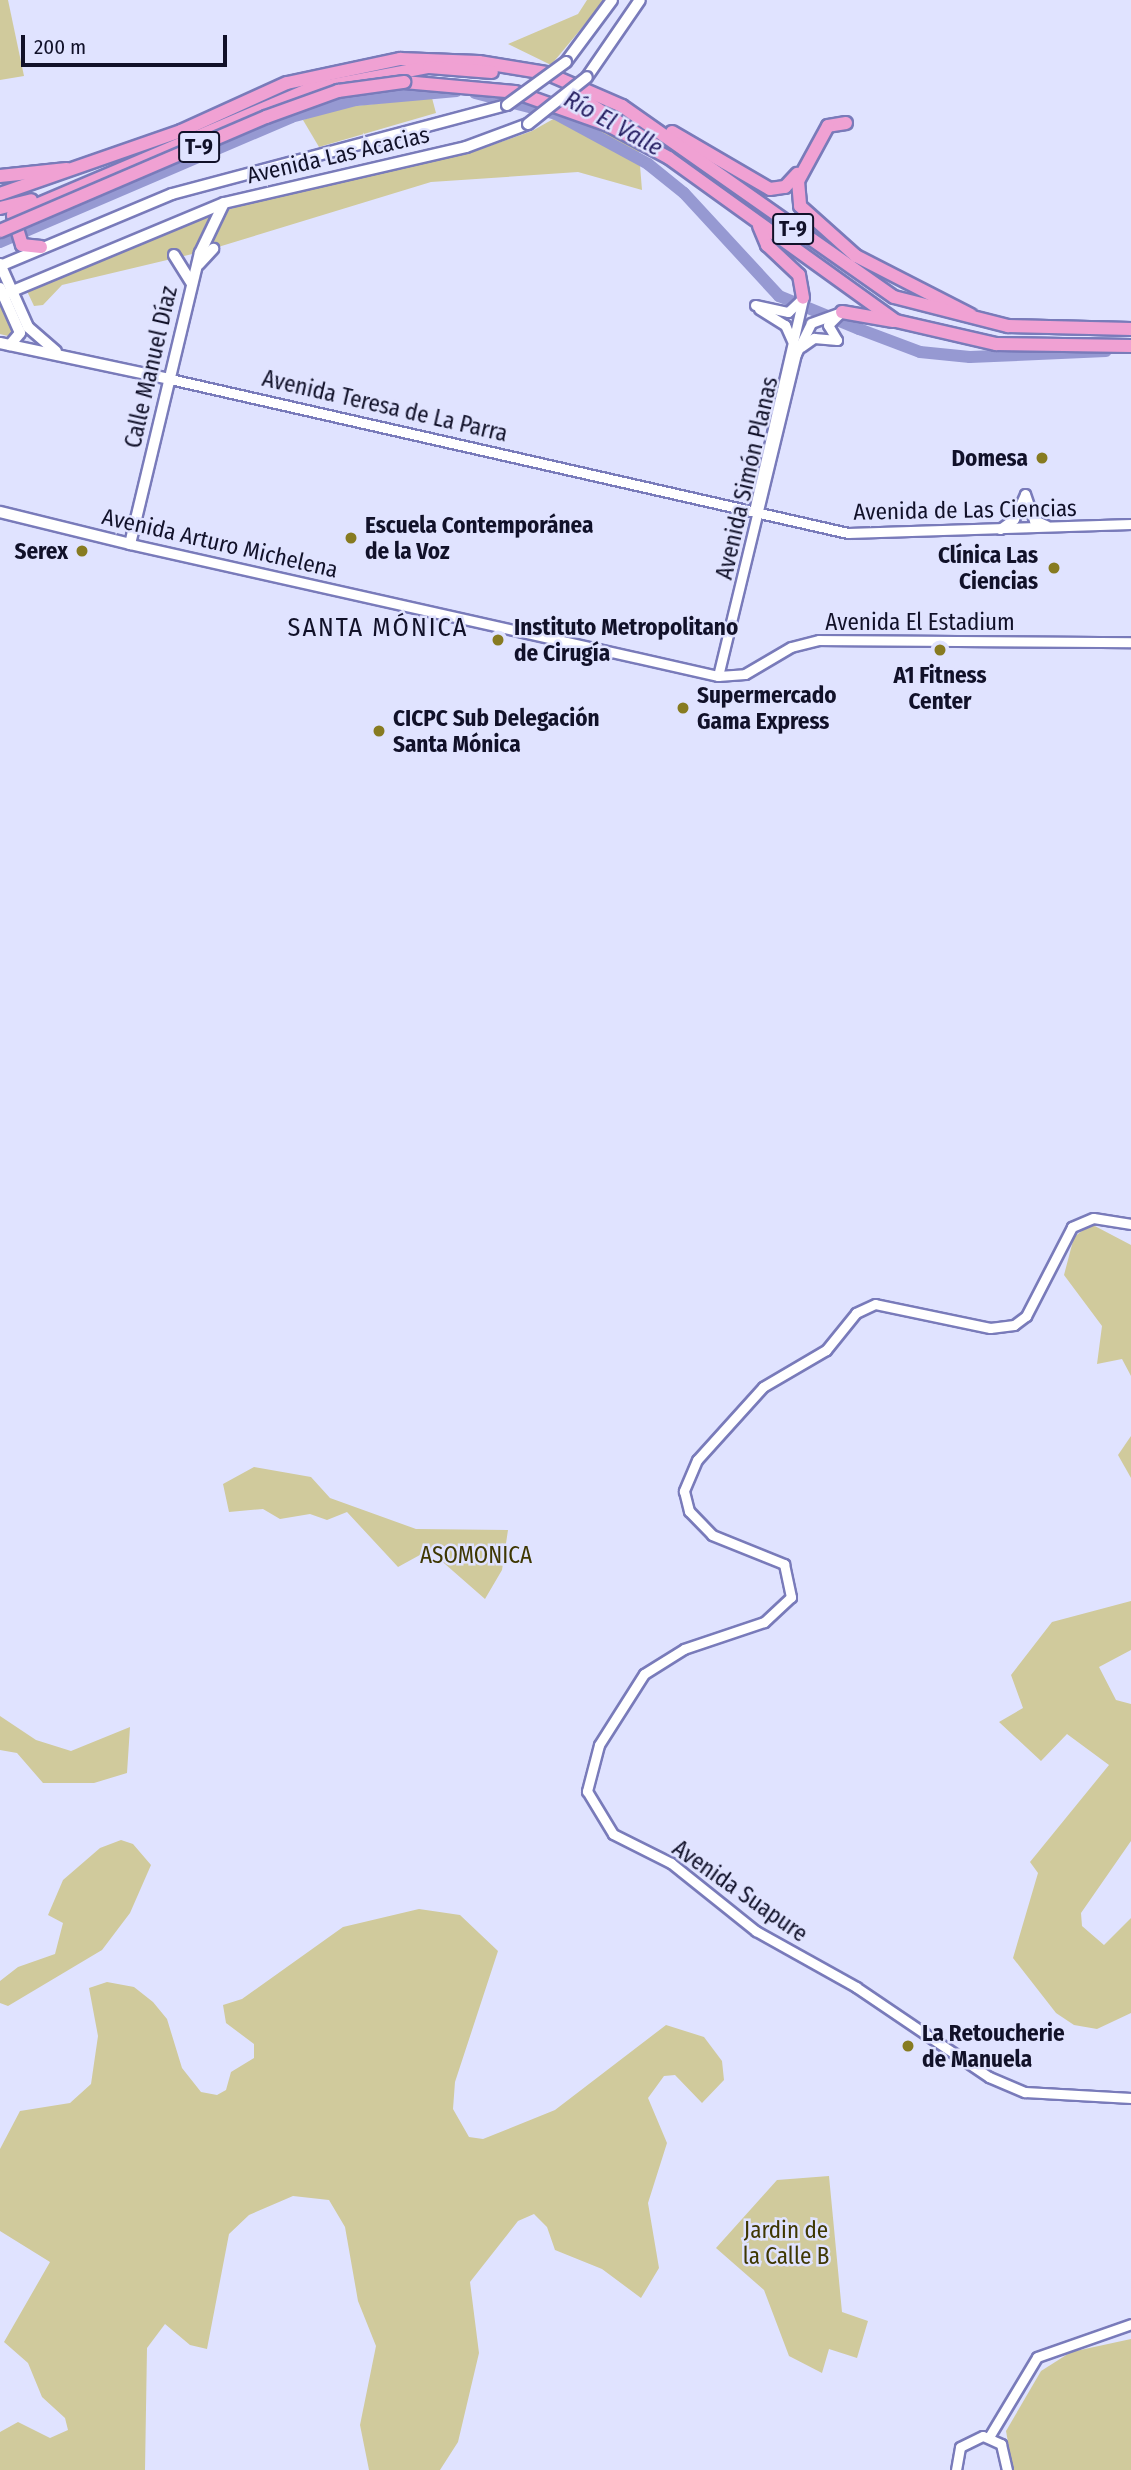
<!DOCTYPE html>
<html>
<head>
<meta charset="utf-8">
<style>
  body { margin:0 }
  #map { position:relative; width:1131px; height:2470px; overflow:hidden; background:#e0e3ff; font-family:"Fira Sans Condensed",sans-serif }
  div>[style] { position:absolute }
  [style*='--x'] { left:calc(var(--x)*1px); top:calc(var(--y)*1px); width:calc(var(--w)*1px); rotate:calc(var(--a)*1deg) }
  .green>* { inset:0; background:#d0ca9c }
  .river>* { height:12px; margin:-6px; padding:0 6px; transform-origin:6px; border-radius:6px; background:#9699d2 }
  .roads { filter:drop-shadow(2px 0 #797bba) drop-shadow(-2px 0 #797bba) drop-shadow(0 2px #797bba) drop-shadow(0 -2px #797bba) }
  .tertiary>* { height:9px; margin:-4.5px; padding:0 4.5px; transform-origin:4.5px; border-radius:4.5px; background:#fff }
  .secondary>* { height:10px; margin:-5px; padding:0 5px; transform-origin:5px; border-radius:5px; background:#fff }
  .motorway>* { height:12px; margin:-6px; padding:0 6px; transform-origin:6px; border-radius:6px; background:#f0a1d3 }
  .bridges { filter:drop-shadow(2px 0 #797bba) drop-shadow(-2px 0 #797bba) drop-shadow(0 2px #797bba) drop-shadow(0 -2px #797bba) }
  .secondary-bridge>* { height:10px; margin:-5px; padding:0 5px; transform-origin:5px; border-radius:5px; background:#fff }
  .motorway-bridge>* { height:12px; margin:-6px; padding:0 6px; transform-origin:6px; border-radius:6px; background:#f0a1d3 }
  .dots>* { width:19px; height:19px; translate:-50% -50%; box-sizing:border-box; border:4px solid #e0e3ff; border-radius:50% }
  span { translate:-50% -50%; white-space:nowrap; text-align:center; line-height:1.15; -webkit-text-stroke:5px #e0e3ff; paint-order:stroke }
  .shield-label span { padding:2px 5px; background:#e0e3ff; border:2px solid; border-radius:5px; -webkit-text-stroke-width:0 }
  .shield-label { font-size:21px; color:#111129; font-weight:700 }
  .street-label { font-size:23px; color:#111129 }
  .poi-label { font-size:23px; color:#111129; font-weight:700 }
  .right { translate:-100% -50%; text-align:right }
  .left { translate:0 -50%; text-align:left }
  .park-label { font-size:23px; color:#3e3702 }
  .water-label { font-size:24px; color:#272064; font-style:italic }
  .quarter-label { font-size:26px; color:#111129; letter-spacing:2px }
  .scale { position:absolute; left:21px; top:35px; width:206px; height:32px; box-sizing:border-box; border:4px solid #111129; border-top:0; padding-left:9px; font-size:21px; line-height:24px; white-space:nowrap; color:#111129; -webkit-text-stroke:5px #e0e3ff; paint-order:stroke }
</style>
</head>
<body>
<div id="map">
  <div class="green">
    <i style="clip-path:polygon(0 0,8px 0,24px 76px,0 80px)"></i>
    <i style="clip-path:polygon(587px 0,605px 0,551px 65px,508px 44px,578px 14px)"></i>
    <i style="clip-path:polygon(432px 98px,436px 113px,319px 147px,303px 120px,335px 108px)"></i>
    <i style="clip-path:polygon(578px 105px,638px 141px,642px 190px,578px 172px,431px 182px,205px 251px,62px 285px,43px 305px,34px 306px,26px 289px,186px 222px,322px 182px,472px 152px,532px 131px)"></i>
    <i style="clip-path:polygon(0 303px,14px 332px,12px 337px,0 334px)"></i>
    <i style="clip-path:polygon(1091px 1224px,1131px 1245px,1131px 1376px,1122px 1359px,1097px 1364px,1102px 1326px,1064px 1275px,1074px 1237px)"></i>
    <i style="clip-path:polygon(1131px 1436px,1131px 1478px,1118px 1455px)"></i>
    <i style="clip-path:polygon(254px 1467px,311px 1477px,330px 1498px,416px 1529px,508px 1530px,502px 1570px,485px 1599px,429px 1550px,398px 1567px,347px 1512px,327px 1520px,310px 1514px,280px 1519px,263px 1509px,229px 1512px,223px 1484px)"></i>
    <i style="clip-path:polygon(1131px 1601px,1131px 1650px,1099px 1667px,1116px 1700px,1131px 1704px,1131px 1841px,1081px 1913px,1082px 1926px,1104px 1945px,1131px 1918px,1131px 2013px,1097px 2029px,1074px 2025px,1056px 2013px,1013px 1958px,1038px 1873px,1030px 1862px,1109px 1765px,1067px 1734px,1041px 1761px,999px 1722px,1023px 1708px,1011px 1675px,1052px 1622px)"></i>
    <i style="clip-path:polygon(0 1716px,36px 1740px,71px 1751px,130px 1727px,127px 1773px,94px 1783px,43px 1783px,17px 1753px,0 1750px)"></i>
    <i style="clip-path:polygon(121px 1840px,133px 1844px,151px 1865px,130px 1913px,102px 1950px,8px 2006px,0 2003px,0 1981px,18px 1967px,55px 1954px,63px 1923px,48px 1915px,63px 1880px,100px 1848px)"></i>
    <i style="clip-path:polygon(419px 1909px,460px 1915px,498px 1951px,455px 2082px,453px 2109px,469px 2137px,483px 2139px,555px 2110px,666px 2025px,704px 2037px,722px 2061px,724px 2080px,702px 2103px,675px 2075px,664px 2076px,648px 2098px,667px 2143px,648px 2203px,659px 2268px,641px 2298px,602px 2269px,555px 2250px,547px 2227px,534px 2214px,518px 2221px,470px 2282px,479px 2353px,458px 2442px,440px 2470px,369px 2470px,360px 2425px,376px 2346px,358px 2301px,345px 2227px,329px 2200px,293px 2196px,249px 2215px,229px 2234px,207px 2349px,190px 2345px,165px 2324px,147px 2348px,145px 2470px,0 2470px,0 2432px,18px 2422px,50px 2438px,68px 2430px,65px 2418px,42px 2397px,28px 2363px,4px 2342px,50px 2262px,0 2231px,0 2149px,20px 2111px,70px 2103px,91px 2084px,98px 2036px,89px 1988px,107px 1982px,134px 1987px,153px 2002px,167px 2019px,182px 2068px,201px 2092px,217px 2095px,226px 2090px,231px 2072px,254px 2058px,254px 2044px,226px 2023px,223px 2005px,242px 1999px,343px 1927px)"></i>
    <i style="clip-path:polygon(829px 2176px,842px 2312px,868px 2321px,857px 2358px,829px 2349px,822px 2373px,789px 2356px,764px 2290px,716px 2248px,777px 2180px)"></i>
    <i style="clip-path:polygon(1131px 2339px,1131px 2470px,1013px 2470px,1006px 2431px,1041px 2371px,1071px 2352px)"></i>
  </div>
  <div class="river">
    <i style="--x:475;--y:93;--w:84;--a:14.5"></i>
    <i style="--x:556;--y:114;--w:105;--a:28.5"></i>
    <i style="--x:648;--y:164;--w:46;--a:38.9"></i>
    <i style="--x:684;--y:193;--w:140;--a:47.3"></i>
    <i style="--x:779;--y:296;--w:87;--a:22.4"></i>
    <i style="--x:859;--y:329;--w:65;--a:20.7"></i>
    <i style="--x:920;--y:352;--w:50;--a:5.7"></i>
    <i style="--x:970;--y:357;--w:136;--a:-2.5"></i>
    <i style="--x:0;--y:242;--w:317;--a:-23.2"></i>
    <i style="--x:291;--y:117;--w:67;--a:-14.7"></i>
    <i style="--x:356;--y:100;--w:101;--a:-5.1"></i>
  </div>
  <div class="roads">
    <div class="tertiary">
      <i style="--x:755;--y:305;--w:34;--a:12"></i>
      <i style="--x:788;--y:312;--w:16;--a:-43"></i>
      <i style="--x:759;--y:309;--w:31;--a:32"></i>
      <i style="--x:785;--y:325;--w:17;--a:66"></i>
      <i style="--x:837;--y:340;--w:17;--a:-121"></i>
      <i style="--x:828;--y:325;--w:18;--a:-45"></i>
      <i style="--x:801;--y:347;--w:16;--a:-35"></i>
      <i style="--x:814;--y:338;--w:23;--a:5"></i>
      <i style="--x:170;--y:379;--w:695;--a:12.8"></i>
      <i style="--x:848;--y:533;--w:283;--a:-1.8"></i>
      <i style="--x:1025;--y:494;--w:28;--a:71"></i>
      <i style="--x:1034;--y:520;--w:13;--a:23"></i>
      <i style="--x:754;--y:511;--w:219;--a:-77"></i>
      <i style="--x:1000;--y:529;--w:17;--a:-36"></i>
      <i style="--x:1014;--y:519;--w:27;--a:-66"></i>
      <i style="--x:130;--y:544;--w:603;--a:12.65"></i>
      <i style="--x:718;--y:676;--w:27;--a:-4"></i>
      <i style="--x:745;--y:674;--w:53;--a:-30.4"></i>
      <i style="--x:791;--y:647;--w:29;--a:-14"></i>
      <i style="--x:819;--y:640;--w:312;--a:0.4"></i>
      <i style="--x:718;--y:676;--w:331;--a:-76.4"></i>
      <i style="--x:796;--y:354;--w:34;--a:-64"></i>
      <i style="--x:811;--y:323;--w:33;--a:-20"></i>
      <i style="--x:1131;--y:1224;--w:38;--a:-171"></i>
      <i style="--x:1093;--y:1218;--w:23;--a:157"></i>
      <i style="--x:1072;--y:1227;--w:100;--a:117.3"></i>
      <i style="--x:1026;--y:1316;--w:15;--a:143"></i>
      <i style="--x:1014;--y:1325;--w:24;--a:173"></i>
      <i style="--x:990;--y:1328;--w:117;--a:-168.2"></i>
      <i style="--x:875;--y:1304;--w:21;--a:155"></i>
      <i style="--x:856;--y:1313;--w:48;--a:129"></i>
      <i style="--x:826;--y:1350;--w:73;--a:149.6"></i>
      <i style="--x:763;--y:1387;--w:98;--a:132.1"></i>
      <i style="--x:697;--y:1460;--w:34;--a:113"></i>
      <i style="--x:684;--y:1491;--w:21;--a:76"></i>
      <i style="--x:689;--y:1511;--w:33;--a:46"></i>
      <i style="--x:712;--y:1535;--w:78;--a:21.9"></i>
      <i style="--x:784;--y:1564;--w:34;--a:78"></i>
      <i style="--x:791;--y:1597;--w:37;--a:137"></i>
      <i style="--x:764;--y:1622;--w:84;--a:161.4"></i>
      <i style="--x:684;--y:1649;--w:47;--a:148"></i>
      <i style="--x:644;--y:1674;--w:84;--a:122.4"></i>
      <i style="--x:599;--y:1745;--w:48;--a:104.6"></i>
      <i style="--x:587;--y:1791;--w:50;--a:58.8"></i>
      <i style="--x:613;--y:1834;--w:65;--a:26.6"></i>
      <i style="--x:671;--y:1863;--w:109;--a:38.7"></i>
      <i style="--x:756;--y:1931;--w:115;--a:29.2"></i>
      <i style="--x:856;--y:1987;--w:161;--a:34.1"></i>
      <i style="--x:989;--y:2077;--w:39;--a:23"></i>
      <i style="--x:1025;--y:2092;--w:106;--a:3.2"></i>
      <i style="--x:989;--y:2437;--w:93;--a:-59"></i>
      <i style="--x:1037;--y:2357;--w:100;--a:-19.3"></i>
      <i style="--x:956;--y:2470;--w:23;--a:-80"></i>
      <i style="--x:960;--y:2447;--w:25;--a:-26"></i>
      <i style="--x:983;--y:2436;--w:20;--a:24"></i>
      <i style="--x:1001;--y:2444;--w:27;--a:77"></i>
    </div>
    <div class="secondary">
      <i style="--x:566;--y:62;--w:77;--a:-53.4"></i>
      <i style="--x:587;--y:77;--w:93;--a:-55.5"></i>
      <i style="--x:174;--y:255;--w:34;--a:58"></i>
      <i style="--x:0;--y:264;--w:69;--a:66"></i>
      <i style="--x:28;--y:327;--w:37;--a:41"></i>
      <i style="--x:199;--y:264;--w:21;--a:-47"></i>
      <i style="--x:0;--y:266;--w:186;--a:-22.7"></i>
      <i style="--x:172;--y:194;--w:347;--a:-14.9"></i>
      <i style="--x:0;--y:288;--w:49;--a:66"></i>
      <i style="--x:20;--y:333;--w:16;--a:130"></i>
      <i style="--x:3;--y:295;--w:239;--a:-22.6"></i>
      <i style="--x:224;--y:203;--w:248;--a:-13"></i>
      <i style="--x:466;--y:147;--w:66;--a:-20.4"></i>
      <i style="--x:0;--y:343;--w:174;--a:12"></i>
      <i style="--x:0;--y:512;--w:134;--a:13.8"></i>
      <i style="--x:130;--y:544;--w:299;--a:-76.5"></i>
      <i style="--x:200;--y:253;--w:55;--a:-64.4"></i>
    </div>
    <div class="motorway">
      <i style="--x:404;--y:82;--w:111;--a:5.1"></i>
      <i style="--x:515;--y:92;--w:99;--a:19.5"></i>
      <i style="--x:608;--y:125;--w:69;--a:28.4"></i>
      <i style="--x:669;--y:158;--w:279;--a:35.7"></i>
      <i style="--x:896;--y:321;--w:103;--a:13"></i>
      <i style="--x:996;--y:344;--w:135;--a:0.8"></i>
      <i style="--x:574;--y:94;--w:96;--a:32.2"></i>
      <i style="--x:846;--y:123;--w:18;--a:171"></i>
      <i style="--x:828;--y:126;--w:63;--a:118.6"></i>
      <i style="--x:798;--y:181;--w:25;--a:85"></i>
      <i style="--x:800;--y:206;--w:75;--a:41.8"></i>
      <i style="--x:856;--y:256;--w:129;--a:27.2"></i>
      <i style="--x:672;--y:132;--w:113;--a:30.2"></i>
      <i style="--x:770;--y:189;--w:15;--a:-8"></i>
      <i style="--x:785;--y:187;--w:18;--a:-47"></i>
      <i style="--x:0;--y:176;--w:67;--a:-6"></i>
      <i style="--x:0;--y:194;--w:192;--a:-19.2"></i>
      <i style="--x:181;--y:131;--w:116;--a:-24.4"></i>
      <i style="--x:287;--y:83;--w:116;--a:-12"></i>
      <i style="--x:400;--y:59;--w:79;--a:2.2"></i>
      <i style="--x:479;--y:62;--w:68;--a:9.3"></i>
      <i style="--x:546;--y:73;--w:83;--a:23.5"></i>
      <i style="--x:622;--y:106;--w:332;--a:35.1"></i>
      <i style="--x:894;--y:297;--w:118;--a:14.3"></i>
      <i style="--x:1008;--y:326;--w:123;--a:1.4"></i>
      <i style="--x:0;--y:208;--w:32;--a:-14"></i>
      <i style="--x:759;--y:226;--w:21;--a:67"></i>
      <i style="--x:767;--y:245;--w:44;--a:43.2"></i>
      <i style="--x:799;--y:275;--w:23;--a:80"></i>
      <i style="--x:41;--y:247;--w:19;--a:-174"></i>
      <i style="--x:22;--y:245;--w:31;--a:-107"></i>
      <i style="--x:13;--y:215;--w:319;--a:-23"></i>
      <i style="--x:307;--y:90;--w:124;--a:-10.7"></i>
      <i style="--x:429;--y:67;--w:63;--a:4.5"></i>
      <i style="--x:842;--y:312;--w:52;--a:10"></i>
    </div>
  </div>
  <div class="bridges">
    <div class="secondary-bridge">
      <i style="--x:507;--y:105;--w:73;--a:-36.1"></i>
      <i style="--x:528;--y:124;--w:75;--a:-38.5"></i>
    </div>
    <div class="motorway-bridge">
      <i style="--x:0;--y:231;--w:289;--a:-23.2"></i>
      <i style="--x:266;--y:117;--w:77;--a:-19.9"></i>
      <i style="--x:338;--y:91;--w:67;--a:-7.8"></i>
    </div>
  </div>
  <div class="dots">
    <i style="left:1042px;top:458px;background:#877b21"></i>
    <i style="left:351px;top:538px;background:#877b21"></i>
    <i style="left:82px;top:551px;background:#877b21"></i>
    <i style="left:1054px;top:568px;background:#877b21"></i>
    <i style="left:498px;top:640px;background:#877b21"></i>
    <i style="left:940px;top:650px;background:#877b21"></i>
    <i style="left:683px;top:708px;background:#877b21"></i>
    <i style="left:379px;top:731px;background:#877b21"></i>
    <i style="left:908px;top:2046px;background:#877b21"></i>
  </div>
  <div class="shield-label">
    <span style="left:199px;top:147px">T-9</span>
    <span style="left:793px;top:229px">T-9</span>
  </div>
  <div class="street-label">
    <span style="left:338px;top:155px;rotate:-13deg">Avenida Las Acacias</span>
    <span style="left:151px;top:367px;rotate:-77deg">Calle Manuel Díaz</span>
    <span style="left:385px;top:406px;rotate:13deg">Avenida Teresa de La Parra</span>
    <span style="left:747px;top:478px;rotate:-77deg">Avenida Simón Planas</span>
    <span style="left:965px;top:510px;rotate:-1deg">Avenida de Las Ciencias</span>
    <span style="left:220px;top:543px;rotate:13deg">Avenida Arturo Michelena</span>
    <span style="left:920px;top:622px">Avenida El Estadium</span>
    <span style="left:740px;top:1891px;rotate:35deg">Avenida Suapure</span>
  </div>
  <div class="poi-label">
    <span class="right" style="left:1028px;top:458px">Domesa</span>
    <span class="left" style="left:365px;top:538px">Escuela Contemporánea<br>de la Voz</span>
    <span class="right" style="left:68px;top:551px">Serex</span>
    <span class="right" style="left:1038px;top:568px">Clínica Las<br>Ciencias</span>
    <span class="left" style="left:514px;top:640px">Instituto Metropolitano<br>de Cirugía</span>
    <span style="left:940px;top:688px">A1 Fitness<br>Center</span>
    <span class="left" style="left:697px;top:708px">Supermercado<br>Gama Express</span>
    <span class="left" style="left:393px;top:731px">CICPC Sub Delegación<br>Santa Mónica</span>
    <span class="left" style="left:922px;top:2046px">La Retoucherie<br>de Manuela</span>
  </div>
  <div class="park-label">
    <span style="left:476px;top:1555px">ASOMONICA</span>
    <span style="left:786px;top:2243px">Jardin de<br>la Calle B</span>
  </div>
  <div class="water-label">
    <span style="left:613px;top:124px;rotate:29deg">Río El Valle</span>
  </div>
  <div class="quarter-label">
    <span style="left:378px;top:628px">SANTA MÓNICA</span>
  </div>
  <div class="scale">200 m</div>
</div>
</body>
</html>
